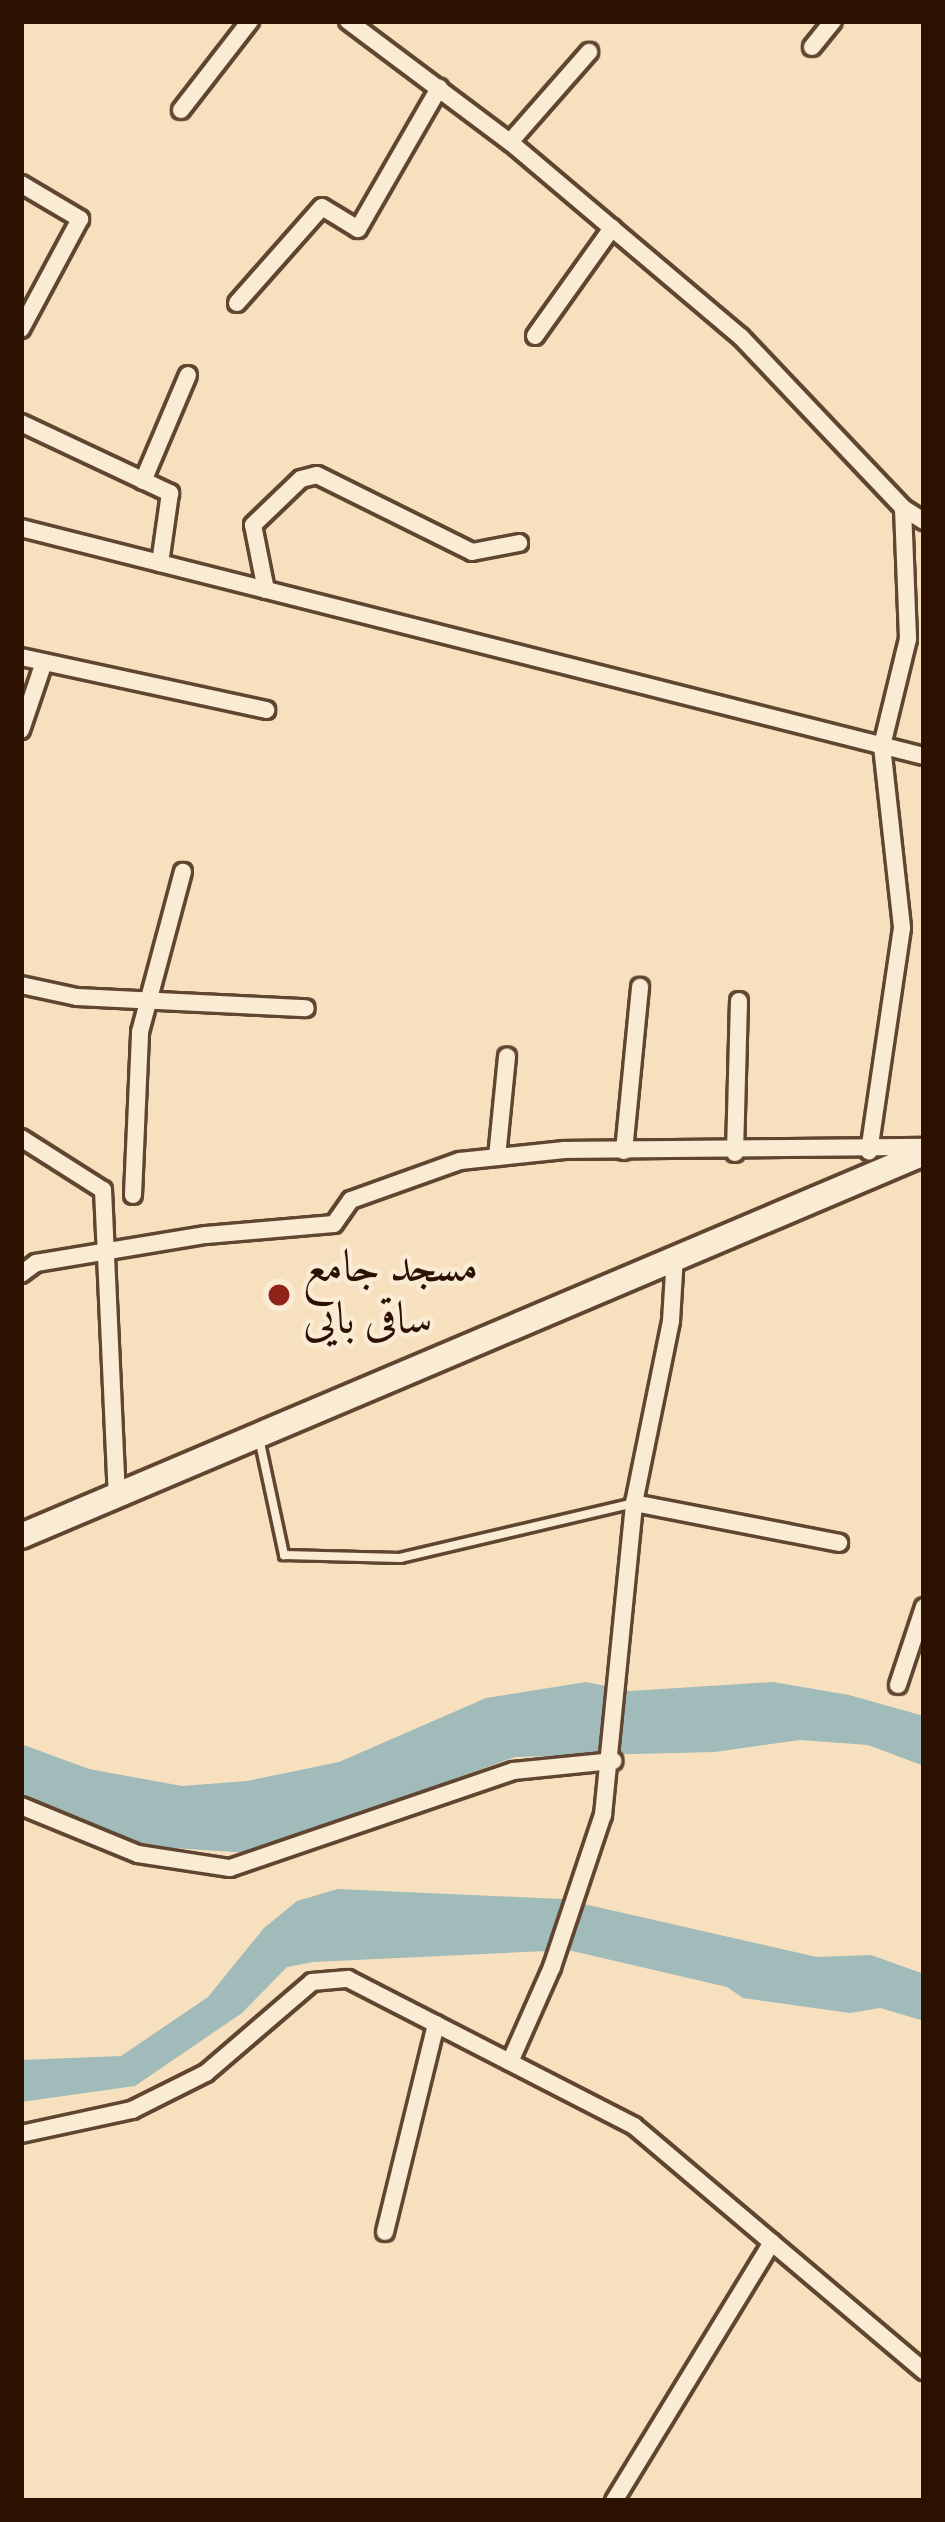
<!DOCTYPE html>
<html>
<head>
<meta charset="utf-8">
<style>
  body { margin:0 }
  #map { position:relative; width:945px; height:2522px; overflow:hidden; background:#f7e0be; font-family:"IM FELL DW Pica",Amiri,serif }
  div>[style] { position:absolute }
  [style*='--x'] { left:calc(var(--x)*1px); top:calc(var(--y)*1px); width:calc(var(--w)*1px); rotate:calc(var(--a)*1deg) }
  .water>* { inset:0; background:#a0bbba }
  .roads { filter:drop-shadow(3px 0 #604530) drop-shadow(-3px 0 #604530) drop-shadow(0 3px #604530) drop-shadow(0 -3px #604530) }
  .lane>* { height:8px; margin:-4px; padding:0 4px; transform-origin:4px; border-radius:4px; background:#faebd5 }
  .street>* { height:16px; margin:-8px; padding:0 8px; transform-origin:8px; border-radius:8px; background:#faebd5 }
  .secondary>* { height:24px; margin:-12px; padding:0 12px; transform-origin:12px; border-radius:12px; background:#faebd5 }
  .dots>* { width:33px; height:33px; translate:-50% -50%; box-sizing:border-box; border:6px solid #faebd5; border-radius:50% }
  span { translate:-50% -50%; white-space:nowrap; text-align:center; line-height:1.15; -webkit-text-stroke:9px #faebd5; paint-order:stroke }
  .poi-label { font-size:45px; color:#2d1100 }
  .left { translate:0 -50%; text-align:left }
  .frame { position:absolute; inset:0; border:24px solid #2d1100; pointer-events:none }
</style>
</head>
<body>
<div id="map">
  <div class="water">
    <i style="clip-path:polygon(586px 1682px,630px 1691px,773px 1682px,849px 1695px,924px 1716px,924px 1766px,868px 1745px,800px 1740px,715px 1752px,515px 1757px,250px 1853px,142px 1846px,21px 1794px,21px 1744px,89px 1769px,182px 1786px,247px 1781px,339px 1762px,486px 1698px)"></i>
    <i style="clip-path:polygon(338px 1889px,562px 1899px,817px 1957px,871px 1955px,924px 1974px,924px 2021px,880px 2008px,850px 2013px,743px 1998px,727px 1987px,568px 1950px,313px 1962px,287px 1967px,242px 2013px,135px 2086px,21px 2102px,21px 2060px,121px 2056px,208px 1997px,264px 1928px,297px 1901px)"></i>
  </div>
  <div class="roads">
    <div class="lane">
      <i style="--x:259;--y:1438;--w:120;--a:77.9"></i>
      <i style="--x:284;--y:1555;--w:116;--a:1.5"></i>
      <i style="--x:400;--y:1558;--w:240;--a:-13.2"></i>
    </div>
    <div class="street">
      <i style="--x:348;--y:21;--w:202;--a:36.8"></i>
      <i style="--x:510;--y:142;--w:302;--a:40.2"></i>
      <i style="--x:741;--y:337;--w:236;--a:46.5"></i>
      <i style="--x:903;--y:508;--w:131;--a:87.8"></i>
      <i style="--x:908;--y:639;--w:110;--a:103.7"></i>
      <i style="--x:882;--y:746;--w:183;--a:83.7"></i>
      <i style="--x:902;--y:928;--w:226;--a:98.4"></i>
      <i style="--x:812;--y:47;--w:33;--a:-51"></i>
      <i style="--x:181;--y:110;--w:113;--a:-52.2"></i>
      <i style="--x:510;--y:142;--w:120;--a:-48.7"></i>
      <i style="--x:21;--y:184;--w:69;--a:30.7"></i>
      <i style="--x:80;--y:219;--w:125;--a:118.2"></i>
      <i style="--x:237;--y:303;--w:128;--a:-48.5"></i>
      <i style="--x:322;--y:207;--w:42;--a:31.4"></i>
      <i style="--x:358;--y:229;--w:163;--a:-60.1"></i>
      <i style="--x:535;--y:336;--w:133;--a:-54.5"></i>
      <i style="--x:21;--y:423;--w:165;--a:25.2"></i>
      <i style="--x:170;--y:493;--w:71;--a:98.1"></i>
      <i style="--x:143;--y:481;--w:115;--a:-67"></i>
      <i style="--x:903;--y:508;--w:25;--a:32"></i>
      <i style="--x:21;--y:528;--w:931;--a:14.17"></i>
      <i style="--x:266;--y:590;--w:66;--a:-101.3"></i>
      <i style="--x:253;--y:525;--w:66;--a:-43.8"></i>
      <i style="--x:301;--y:479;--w:16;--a:-14"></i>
      <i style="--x:317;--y:475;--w:173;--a:26.4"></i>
      <i style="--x:472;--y:552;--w:48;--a:-10.8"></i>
      <i style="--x:21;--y:657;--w:251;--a:12.2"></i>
      <i style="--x:21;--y:730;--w:69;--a:-71.3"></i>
      <i style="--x:21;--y:985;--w:57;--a:12.1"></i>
      <i style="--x:77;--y:997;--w:229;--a:2.8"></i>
      <i style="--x:21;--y:1138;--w:97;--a:32.4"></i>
      <i style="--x:103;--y:1190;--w:306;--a:87.4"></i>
      <i style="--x:624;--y:1151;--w:165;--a:-84.4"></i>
      <i style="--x:735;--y:1153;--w:152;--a:-88.5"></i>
      <i style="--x:497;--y:1157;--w:101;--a:-84.3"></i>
      <i style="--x:133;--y:1195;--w:163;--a:-87.5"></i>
      <i style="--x:140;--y:1032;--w:166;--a:-75"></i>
      <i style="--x:21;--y:1274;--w:19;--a:-36"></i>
      <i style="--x:36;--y:1263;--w:172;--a:-9.4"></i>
      <i style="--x:206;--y:1235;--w:128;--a:-4.9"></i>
      <i style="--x:334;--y:1224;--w:29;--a:-55"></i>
      <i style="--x:351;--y:1200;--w:116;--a:-19.7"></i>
      <i style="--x:460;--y:1161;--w:105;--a:-6"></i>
      <i style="--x:564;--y:1150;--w:360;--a:-0.5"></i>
      <i style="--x:634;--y:1503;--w:209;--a:11"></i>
      <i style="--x:898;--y:1685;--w:82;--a:-71.6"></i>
      <i style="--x:21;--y:1806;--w:126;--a:22.3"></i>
      <i style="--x:138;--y:1854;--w:93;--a:8.7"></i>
      <i style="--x:230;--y:1868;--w:300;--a:-18.9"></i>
      <i style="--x:514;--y:1771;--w:100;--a:-5.8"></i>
      <i style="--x:510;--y:2062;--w:104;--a:-66.1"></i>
      <i style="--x:552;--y:1967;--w:160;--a:-71.5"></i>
      <i style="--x:603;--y:1815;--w:314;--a:-84.3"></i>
      <i style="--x:634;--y:1503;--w:186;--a:-78.5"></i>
      <i style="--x:671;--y:1321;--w:66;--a:-86.5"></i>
      <i style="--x:21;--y:2134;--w:114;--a:-12.2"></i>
      <i style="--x:132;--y:2110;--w:83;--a:-26.6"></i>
      <i style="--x:206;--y:2073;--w:140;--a:-40.6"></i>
      <i style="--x:312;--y:1982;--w:36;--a:-5"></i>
      <i style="--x:348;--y:1979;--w:322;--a:27.2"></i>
      <i style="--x:634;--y:2126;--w:380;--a:40.2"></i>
      <i style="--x:385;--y:2232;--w:214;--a:-76.2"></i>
      <i style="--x:614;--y:2501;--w:303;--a:-58.6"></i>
    </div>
    <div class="secondary">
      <i style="--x:21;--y:1536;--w:981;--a:-22.98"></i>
    </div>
  </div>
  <div class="dots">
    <i style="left:279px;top:1295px;background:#8f2418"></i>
  </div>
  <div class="poi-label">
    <span class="left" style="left:303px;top:1295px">مسجد جامع<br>ساقی بایی</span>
  </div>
  <div class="frame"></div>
</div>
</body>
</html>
